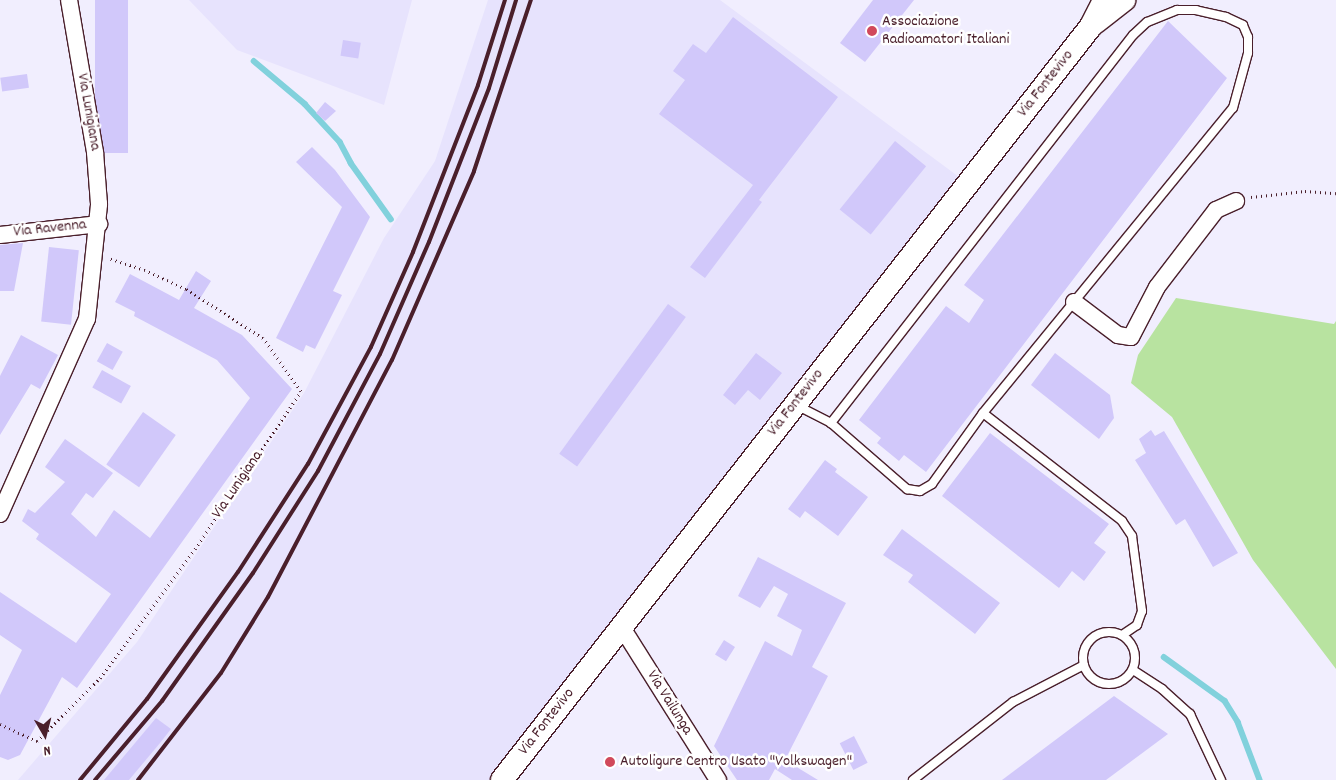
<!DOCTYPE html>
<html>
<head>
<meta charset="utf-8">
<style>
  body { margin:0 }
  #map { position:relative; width:1336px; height:780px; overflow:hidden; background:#f1eefe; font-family:Dekko,sans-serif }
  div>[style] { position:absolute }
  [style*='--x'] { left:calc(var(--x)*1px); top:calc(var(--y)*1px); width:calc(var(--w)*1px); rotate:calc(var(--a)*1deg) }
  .built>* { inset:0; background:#e7e3fd }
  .green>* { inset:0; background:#b8e3a0 }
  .stream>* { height:5.5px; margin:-2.75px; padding:0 2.75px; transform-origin:2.75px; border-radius:2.75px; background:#81d1dc }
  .building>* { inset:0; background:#d1c8fa; transform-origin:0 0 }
  .path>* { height:3px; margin-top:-1.5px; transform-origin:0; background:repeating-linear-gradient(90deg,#4a1f2b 0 1px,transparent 0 5px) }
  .roads { filter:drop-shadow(1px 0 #4a1f2b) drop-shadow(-1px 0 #4a1f2b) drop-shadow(0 1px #4a1f2b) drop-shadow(0 -1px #4a1f2b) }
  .lane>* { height:8px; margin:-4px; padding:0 4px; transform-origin:4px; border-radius:4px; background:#fff }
  .lane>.ring { margin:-4px; padding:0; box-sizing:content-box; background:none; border:8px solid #fff; border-radius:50% }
  .street>* { height:16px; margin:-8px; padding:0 8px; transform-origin:8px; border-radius:8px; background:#fff }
  .secondary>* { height:22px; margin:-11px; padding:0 11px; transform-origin:11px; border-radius:11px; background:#fff }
  .rail>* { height:4px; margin:-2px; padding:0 2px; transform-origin:2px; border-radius:2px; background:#4a1f2b }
  .dots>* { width:14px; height:14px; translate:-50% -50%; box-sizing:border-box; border:2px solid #fff; border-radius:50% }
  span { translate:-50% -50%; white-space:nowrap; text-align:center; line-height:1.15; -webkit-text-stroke:5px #fff; paint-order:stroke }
  .poi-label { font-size:16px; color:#4a1f2b }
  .left { translate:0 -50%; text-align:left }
  .street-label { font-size:16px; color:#4a1f2b }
  .north { position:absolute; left:20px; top:710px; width:50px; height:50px; -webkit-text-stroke:4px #fff; paint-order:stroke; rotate:172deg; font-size:14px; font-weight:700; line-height:20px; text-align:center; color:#4a1f2b }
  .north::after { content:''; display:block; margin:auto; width:18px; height:22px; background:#4a1f2b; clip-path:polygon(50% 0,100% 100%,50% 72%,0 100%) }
</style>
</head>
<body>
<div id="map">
  <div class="built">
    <i style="clip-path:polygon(189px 0,412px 0,384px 105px,237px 50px)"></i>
    <i style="clip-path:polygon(488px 0,720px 0,959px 177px,757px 433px,492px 780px,18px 780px,137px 642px,304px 393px,384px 238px,435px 161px)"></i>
  </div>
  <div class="green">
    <i style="clip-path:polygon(1176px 298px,1334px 324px,1336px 321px,1336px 669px,1253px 560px,1172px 417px,1131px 383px,1138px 355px)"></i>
  </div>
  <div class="stream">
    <i style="--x:254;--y:61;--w:67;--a:40.1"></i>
    <i style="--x:305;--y:104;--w:52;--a:47.4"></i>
    <i style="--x:340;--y:142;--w:24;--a:62"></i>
    <i style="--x:351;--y:163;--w:69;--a:54.5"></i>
    <i style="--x:1164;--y:657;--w:75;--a:35.8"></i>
    <i style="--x:1225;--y:701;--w:25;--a:58"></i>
    <i style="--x:1238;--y:722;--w:62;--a:69.2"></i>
  </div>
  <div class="building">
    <i style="left:95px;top:0;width:33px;height:153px"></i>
    <i style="clip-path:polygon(873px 0,914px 0,865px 62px,840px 43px)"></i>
    <i style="clip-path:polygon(733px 17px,838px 97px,759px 200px,762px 202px,705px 278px,690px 267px,753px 185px,659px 114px,685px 80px,673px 71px,693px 44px,706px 53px)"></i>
    <i style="clip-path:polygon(1168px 21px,1227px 78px,926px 472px,904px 455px,899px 461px,877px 443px,881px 438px,859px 420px,946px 306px,969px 323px,984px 300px,964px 285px)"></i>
    <i style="left:343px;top:40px;width:18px;height:16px;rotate:9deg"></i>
    <i style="left:27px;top:74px;width:14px;height:27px;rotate:82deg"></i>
    <i style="clip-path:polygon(325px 102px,336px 111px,325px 121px,316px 113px)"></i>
    <i style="left:895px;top:141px;width:40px;height:88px;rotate:39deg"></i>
    <i style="clip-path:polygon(312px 147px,335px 170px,370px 217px,333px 291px,342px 295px,315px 349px,306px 345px,303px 352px,276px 338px,342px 207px,296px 162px)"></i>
    <i style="clip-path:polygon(23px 243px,14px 291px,0 291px,0 245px)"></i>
    <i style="left:49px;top:247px;width:30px;height:75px;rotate:6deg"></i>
    <i style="clip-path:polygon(196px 271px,211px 281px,194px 308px,242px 335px,292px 389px,77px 688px,62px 677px,20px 755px,8px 760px,0 757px,0 695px,22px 650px,0 635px,0 592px,76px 643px,111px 594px,36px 539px,39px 534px,22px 521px,28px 509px,35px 513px,65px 482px,45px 467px,65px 439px,113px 473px,93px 498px,86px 493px,71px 514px,96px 537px,114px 510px,150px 538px,250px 398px,217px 360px,134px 316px,135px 312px,115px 302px,130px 274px,179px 300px)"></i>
    <i style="left:668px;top:304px;width:22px;height:185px;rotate:36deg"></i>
    <i style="clip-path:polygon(21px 335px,58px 355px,40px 389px,31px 384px,0 435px,0 376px)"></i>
    <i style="left:107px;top:343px;width:18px;height:21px;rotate:29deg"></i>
    <i style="clip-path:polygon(756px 353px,782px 373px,760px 400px,748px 390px,735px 405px,723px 395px)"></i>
    <i style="clip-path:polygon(1055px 353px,1110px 395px,1114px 418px,1099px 439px,1031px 385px)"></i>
    <i style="left:102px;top:370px;width:33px;height:20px;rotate:29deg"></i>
    <i style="left:143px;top:412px;width:40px;height:64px;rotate:35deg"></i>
    <i style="clip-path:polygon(1151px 430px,1155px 436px,1164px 431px,1238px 553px,1213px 567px,1185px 519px,1176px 525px,1135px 460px,1146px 453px,1139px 439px)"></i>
    <i style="clip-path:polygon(990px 433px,1109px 524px,1094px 543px,1106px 552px,1084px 581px,1072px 571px,1059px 588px,942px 496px)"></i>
    <i style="clip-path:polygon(825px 460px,837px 469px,835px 472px,868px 497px,838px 536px,805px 511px,800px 518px,788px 509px)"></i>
    <i style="clip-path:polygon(902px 529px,1000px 603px,975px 634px,908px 582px,913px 575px,883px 555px)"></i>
    <i style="clip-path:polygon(758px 557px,846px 603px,812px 667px,828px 676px,785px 760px,818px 780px,792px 780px,775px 769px,769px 780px,737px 780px,714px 746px,765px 641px,792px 656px,802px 630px,777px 616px,788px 594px,774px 586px,760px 608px,738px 596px)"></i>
    <i style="left:724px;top:640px;width:13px;height:17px;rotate:32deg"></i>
    <i style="clip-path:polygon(1114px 696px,1168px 734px,1106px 780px,1002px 780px)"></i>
    <i style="clip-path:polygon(156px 718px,171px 729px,160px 743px,129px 780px,104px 780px)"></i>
    <i style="left:854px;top:736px;width:30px;height:16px;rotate:63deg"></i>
  </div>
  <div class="path">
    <i style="--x:1251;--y:197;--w:54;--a:-6.3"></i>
    <i style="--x:1305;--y:191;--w:31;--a:4"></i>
    <i style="--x:0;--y:724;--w:41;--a:24.7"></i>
    <i style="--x:37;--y:741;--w:89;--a:-45"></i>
    <i style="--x:100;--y:678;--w:160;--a:-53.6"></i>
    <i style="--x:195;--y:549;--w:190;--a:-56.1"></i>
    <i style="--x:301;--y:391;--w:65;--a:-125.6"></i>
    <i style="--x:263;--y:338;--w:91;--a:-147.5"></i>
    <i style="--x:186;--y:289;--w:45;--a:-155.1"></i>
    <i style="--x:145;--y:270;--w:39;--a:-162"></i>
  </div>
  <div class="roads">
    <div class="lane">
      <i style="--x:796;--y:405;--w:39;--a:27"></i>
      <i style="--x:831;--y:423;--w:101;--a:41"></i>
      <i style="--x:907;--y:489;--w:13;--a:9"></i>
      <i style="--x:920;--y:491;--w:14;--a:-30"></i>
      <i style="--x:932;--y:484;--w:87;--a:-54.3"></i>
      <i style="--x:983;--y:413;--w:394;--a:-50.7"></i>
      <i style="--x:1233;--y:108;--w:57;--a:-74.7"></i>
      <i style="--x:1248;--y:53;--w:16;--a:-90"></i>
      <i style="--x:1248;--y:37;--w:13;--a:-113"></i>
      <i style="--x:1243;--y:25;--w:19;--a:-155"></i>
      <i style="--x:1226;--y:17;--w:31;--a:-167"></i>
      <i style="--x:1196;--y:10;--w:19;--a:180"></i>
      <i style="--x:1177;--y:10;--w:32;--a:158"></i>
      <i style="--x:1147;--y:22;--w:19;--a:137"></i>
      <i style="--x:1133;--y:35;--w:492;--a:127.9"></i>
      <i style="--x:983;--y:413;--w:176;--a:37.8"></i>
      <i style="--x:1122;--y:521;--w:18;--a:56"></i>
      <i style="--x:1132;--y:536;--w:76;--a:82.4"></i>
      <i style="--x:1142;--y:611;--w:15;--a:110"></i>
      <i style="--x:1137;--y:625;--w:18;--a:146"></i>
      <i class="ring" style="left:1083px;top:632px;width:44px;height:44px"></i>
      <i style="--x:1133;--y:670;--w:35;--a:33"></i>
      <i style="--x:1162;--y:689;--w:38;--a:42"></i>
      <i style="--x:1190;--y:714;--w:73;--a:64.8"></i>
      <i style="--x:913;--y:780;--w:127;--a:-38"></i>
      <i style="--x:1013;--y:702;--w:80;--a:-27.5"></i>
    </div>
    <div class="street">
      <i style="--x:0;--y:235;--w:100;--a:-6.3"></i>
      <i style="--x:1074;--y:302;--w:55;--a:36.9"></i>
      <i style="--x:1118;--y:335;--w:13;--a:9"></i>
      <i style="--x:1131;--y:337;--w:56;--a:-62.5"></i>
      <i style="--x:1157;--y:287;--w:97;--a:-52.5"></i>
      <i style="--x:1216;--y:210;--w:22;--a:-24"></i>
      <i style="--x:0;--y:514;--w:214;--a:-66"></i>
      <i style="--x:87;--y:319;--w:116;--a:-84"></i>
      <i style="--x:99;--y:204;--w:52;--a:-94.4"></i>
      <i style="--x:95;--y:152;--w:154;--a:-99.7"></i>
      <i style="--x:621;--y:626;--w:182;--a:57.8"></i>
    </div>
    <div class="secondary">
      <i style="--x:1096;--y:22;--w:36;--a:-38"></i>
      <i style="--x:502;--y:780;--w:957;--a:-52"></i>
      <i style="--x:1091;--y:26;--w:29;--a:-63"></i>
    </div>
  </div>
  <div class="rail">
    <i style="--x:80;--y:780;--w:105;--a:-50.4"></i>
    <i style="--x:147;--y:699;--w:156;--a:-54.4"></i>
    <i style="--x:238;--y:572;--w:129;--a:-57.1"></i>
    <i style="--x:308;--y:464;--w:133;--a:-61.7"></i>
    <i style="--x:371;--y:347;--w:104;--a:-66.1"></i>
    <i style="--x:413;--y:252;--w:179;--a:-68.7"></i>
    <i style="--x:478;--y:85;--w:89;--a:-72.4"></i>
    <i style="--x:95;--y:780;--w:104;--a:-49.7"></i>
    <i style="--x:162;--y:701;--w:157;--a:-54.6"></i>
    <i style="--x:253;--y:573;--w:121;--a:-57.5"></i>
    <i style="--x:318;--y:471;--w:132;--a:-62.1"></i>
    <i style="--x:380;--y:354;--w:122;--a:-66.4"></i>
    <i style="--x:429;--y:242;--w:165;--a:-68.7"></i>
    <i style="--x:489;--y:88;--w:92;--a:-72.9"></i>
    <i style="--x:138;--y:780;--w:135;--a:-52.2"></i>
    <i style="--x:221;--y:673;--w:89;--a:-58.3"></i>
    <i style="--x:268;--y:597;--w:267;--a:-62.4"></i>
    <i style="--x:392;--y:360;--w:206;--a:-66.5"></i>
    <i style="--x:474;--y:171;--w:180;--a:-71.6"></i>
  </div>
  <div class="dots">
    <i style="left:872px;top:31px;background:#d1495b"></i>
    <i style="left:610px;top:762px;background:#d1495b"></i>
  </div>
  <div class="poi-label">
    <span class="left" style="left:882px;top:31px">Associazione<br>Radioamatori Italiani</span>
    <span class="left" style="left:620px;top:762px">Autoligure Centro Usato "Volkswagen"</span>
  </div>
  <div class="street-label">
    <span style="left:1046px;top:84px;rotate:-52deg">Via Fontevivo</span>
    <span style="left:88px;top:112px;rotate:80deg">Via Lunigiana</span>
    <span style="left:50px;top:229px;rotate:-6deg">Via Ravenna</span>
    <span style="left:796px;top:403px;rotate:-52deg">Via Fontevivo</span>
    <span style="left:238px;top:485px;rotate:-56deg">Via Lunigiana</span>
    <span style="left:669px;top:703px;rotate:58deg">Via Vailunga</span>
    <span style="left:547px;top:722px;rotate:-52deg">Via Fontevivo</span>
  </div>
  <div class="north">N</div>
</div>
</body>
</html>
